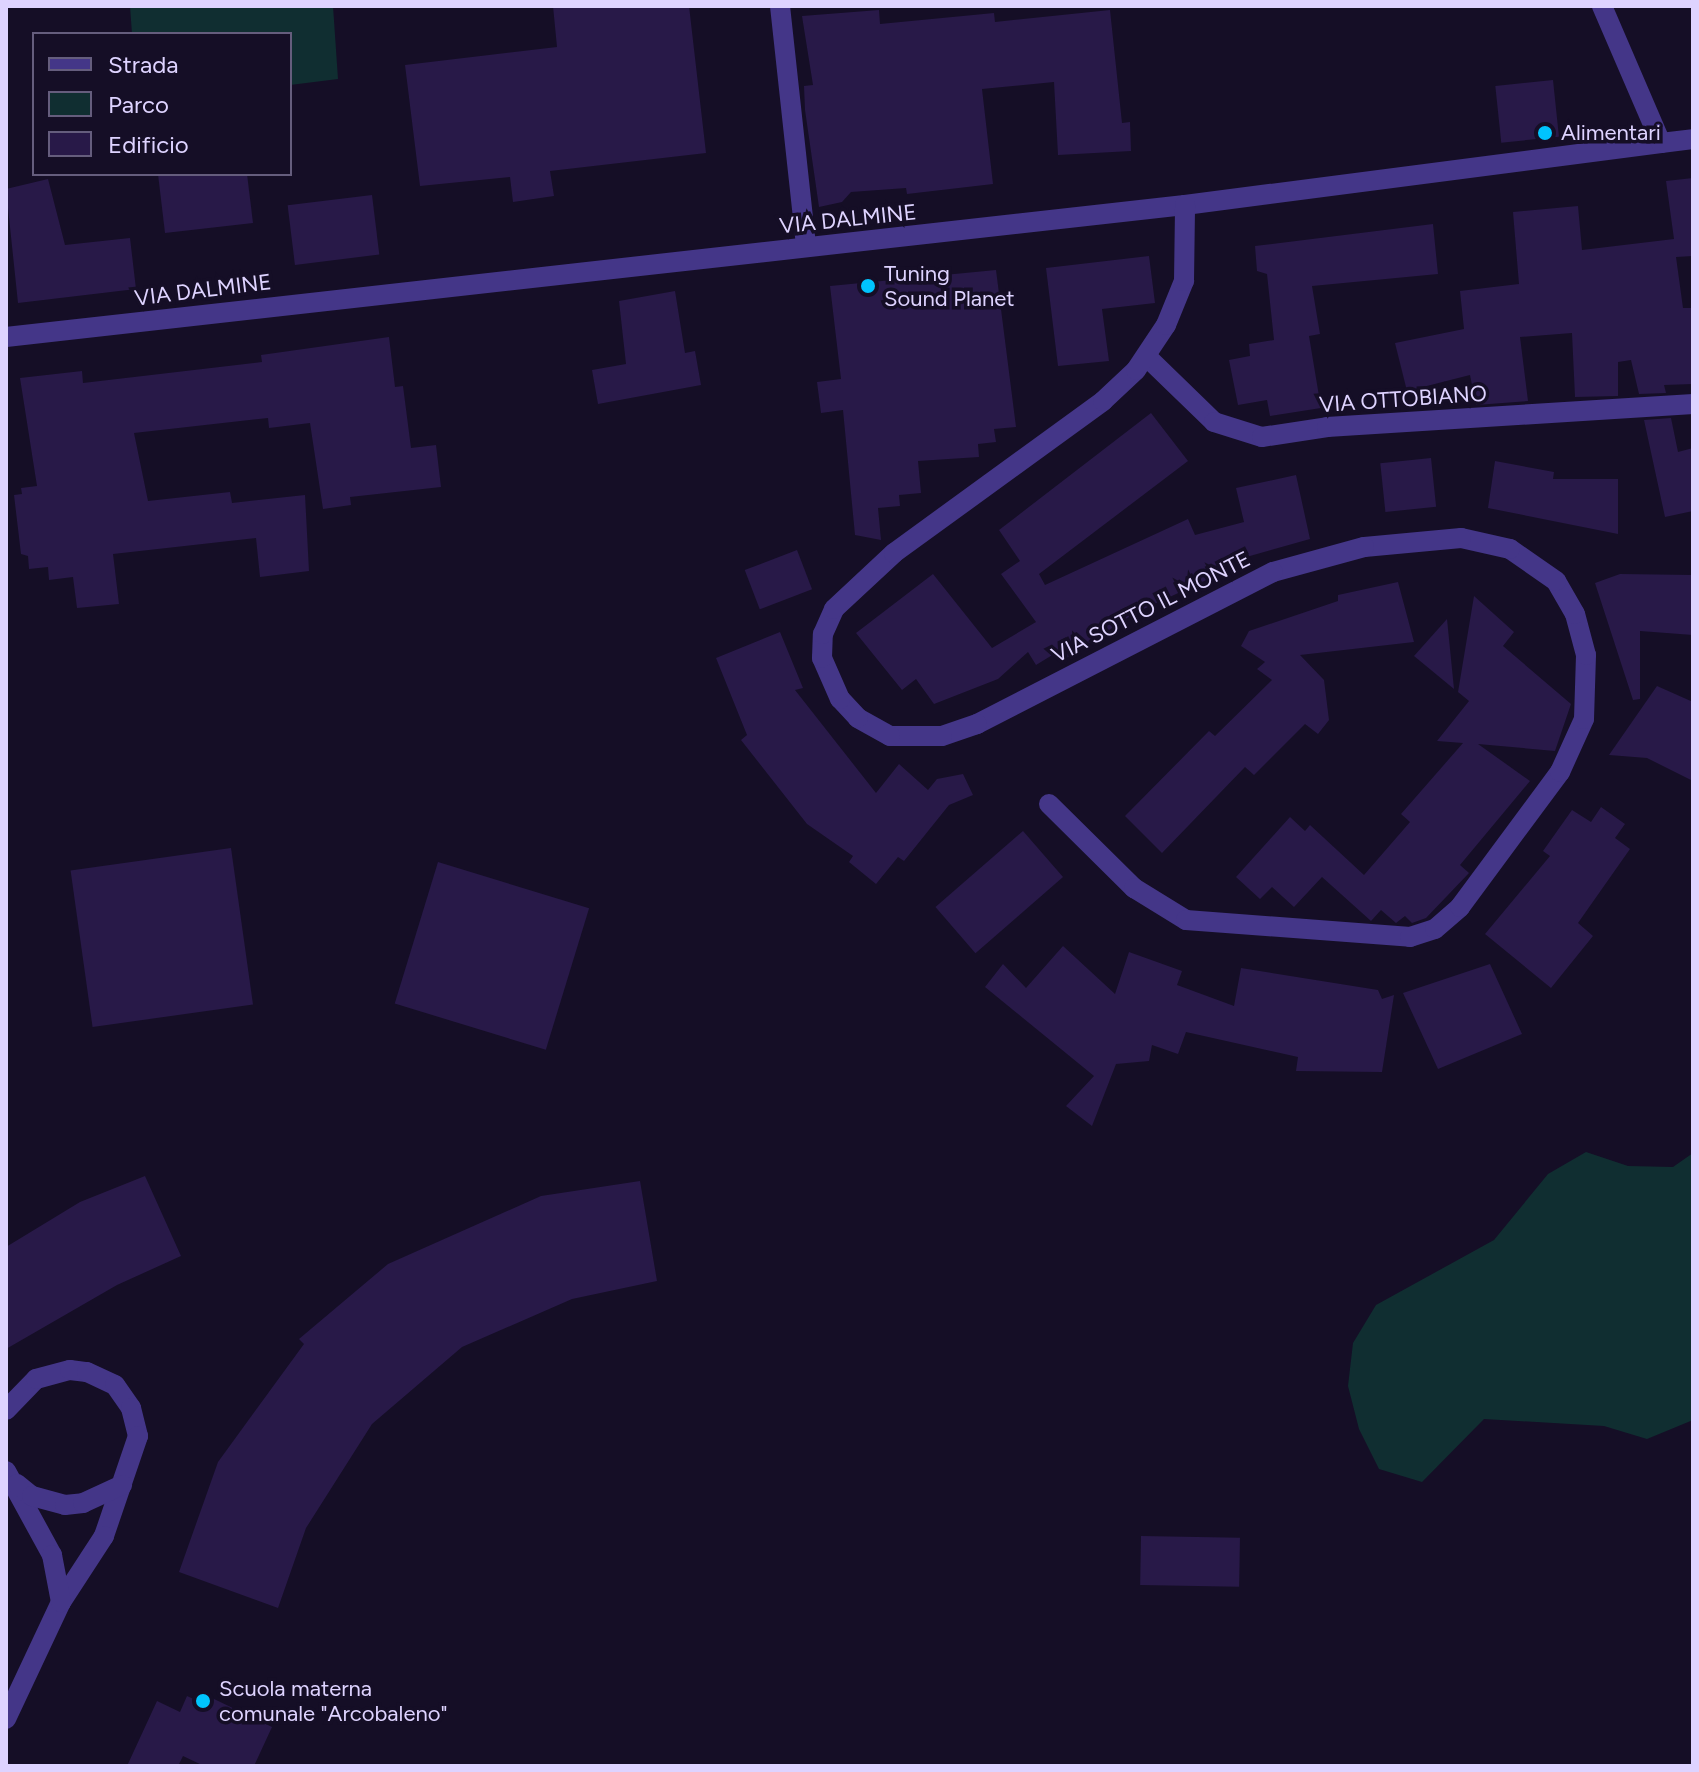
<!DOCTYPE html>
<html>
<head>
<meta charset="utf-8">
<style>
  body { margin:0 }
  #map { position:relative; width:1699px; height:1772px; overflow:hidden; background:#150e26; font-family:Figtree,sans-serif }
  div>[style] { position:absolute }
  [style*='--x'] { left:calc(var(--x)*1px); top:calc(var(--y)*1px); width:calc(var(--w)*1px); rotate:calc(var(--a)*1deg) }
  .green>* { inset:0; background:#102e31 }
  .building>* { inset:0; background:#281948; transform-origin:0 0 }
  .minor>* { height:20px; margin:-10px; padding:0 10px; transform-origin:10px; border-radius:10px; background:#443688 }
  .tertiary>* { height:20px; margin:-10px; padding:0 10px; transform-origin:10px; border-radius:10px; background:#443688 }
  .dots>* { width:22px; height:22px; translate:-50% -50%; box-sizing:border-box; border:4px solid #150e26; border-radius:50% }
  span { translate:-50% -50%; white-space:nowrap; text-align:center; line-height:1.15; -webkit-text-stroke:7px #150e26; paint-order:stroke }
  .poi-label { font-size:22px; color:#ded3ff }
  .left { translate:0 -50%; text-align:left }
  .street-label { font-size:22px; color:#ded3ff }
  .frame { position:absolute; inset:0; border:8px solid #ded3ff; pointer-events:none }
  .legend { position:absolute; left:32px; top:32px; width:260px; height:144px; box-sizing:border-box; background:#150e26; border:2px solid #655d7d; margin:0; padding:10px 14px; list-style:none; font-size:24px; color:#ded3ff }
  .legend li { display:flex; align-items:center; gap:16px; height:40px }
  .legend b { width:40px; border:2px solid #655d7d }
</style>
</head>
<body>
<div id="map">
  <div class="green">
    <i style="clip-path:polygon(130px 6px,333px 6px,338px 79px,290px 85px,290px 34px,132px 34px)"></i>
    <i style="clip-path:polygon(1586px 1152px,1628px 1166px,1673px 1167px,1693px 1153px,1693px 1420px,1647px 1439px,1604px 1426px,1484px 1419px,1422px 1482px,1379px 1469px,1359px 1429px,1348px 1386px,1353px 1343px,1376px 1305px,1494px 1240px,1548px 1174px)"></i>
  </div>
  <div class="building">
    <i style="clip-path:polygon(553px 6px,689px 6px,706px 153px,550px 171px,554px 196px,513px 202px,510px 177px,420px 186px,405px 65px,557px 47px)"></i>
    <i style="clip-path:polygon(879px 10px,880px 24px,994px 13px,995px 22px,1110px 10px,1122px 123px,1130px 122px,1131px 151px,1058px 155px,1054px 82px,982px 89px,993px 184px,907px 194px,906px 188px,851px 192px,842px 202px,819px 207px,805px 110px,804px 86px,813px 85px,802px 16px)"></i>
    <i style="left:1553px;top:80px;width:57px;height:58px;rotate:84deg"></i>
    <i style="clip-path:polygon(158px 174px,247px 174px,253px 223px,165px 233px)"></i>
    <i style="clip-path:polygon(1693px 178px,1693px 256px,1676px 257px,1683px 308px,1693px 308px,1693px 384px,1664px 385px,1666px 393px,1639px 394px,1631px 360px,1618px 362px,1618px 396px,1575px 397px,1572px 333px,1520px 337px,1528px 401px,1476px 405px,1470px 375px,1407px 391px,1395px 343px,1464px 329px,1460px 291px,1519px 284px,1513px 212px,1578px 206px,1582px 250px,1674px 239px,1666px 181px)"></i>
    <i style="clip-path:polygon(48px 179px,65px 245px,130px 238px,136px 289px,18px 303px,6px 189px)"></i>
    <i style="left:372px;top:195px;width:60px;height:85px;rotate:83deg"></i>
    <i style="clip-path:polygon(1433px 224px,1438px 274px,1312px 286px,1320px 334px,1309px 336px,1321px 408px,1270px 416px,1267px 400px,1238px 405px,1229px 360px,1250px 356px,1249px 344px,1274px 340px,1267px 274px,1257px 271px,1255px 246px)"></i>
    <i style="clip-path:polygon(1149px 256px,1155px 303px,1102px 309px,1109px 361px,1058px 366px,1046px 268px)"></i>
    <i style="clip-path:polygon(996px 270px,1016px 427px,994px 429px,996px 442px,978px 444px,979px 457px,918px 461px,921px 493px,899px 495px,900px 506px,878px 508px,881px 540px,855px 535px,843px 410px,821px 413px,817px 382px,841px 379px,830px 286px)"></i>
    <i style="clip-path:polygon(675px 291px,685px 353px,695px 351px,701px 385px,598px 404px,592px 370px,626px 364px,619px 301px)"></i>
    <i style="clip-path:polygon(389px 337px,395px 387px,403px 386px,411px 448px,436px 445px,441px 487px,350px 497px,351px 505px,323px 509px,310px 423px,269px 428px,268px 418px,134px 433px,148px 501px,230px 492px,232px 503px,305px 495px,309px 571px,260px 577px,256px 538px,113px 554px,119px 604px,77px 608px,73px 577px,49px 580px,48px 567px,29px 569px,28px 556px,21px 554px,14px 495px,22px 494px,21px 488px,37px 486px,20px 378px,82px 371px,83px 383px,262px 362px,261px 355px)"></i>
    <i style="clip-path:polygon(1151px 413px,1188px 461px,1039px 574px,1045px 585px,1188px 519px,1195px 535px,1244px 522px,1236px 488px,1296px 475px,1310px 539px,1211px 567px,1215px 576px,1135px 613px,1062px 661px,1054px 654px,1036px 665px,1028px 652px,998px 679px,934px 704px,916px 679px,902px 690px,856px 633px,933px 574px,992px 648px,1036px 622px,1001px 574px,1020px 561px,999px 530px)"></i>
    <i style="clip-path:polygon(1671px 418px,1678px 452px,1693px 448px,1693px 511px,1665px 517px,1644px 420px)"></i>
    <i style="left:1431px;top:458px;width:49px;height:51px;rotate:84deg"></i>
    <i style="clip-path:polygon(1495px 461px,1554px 472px,1553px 479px,1618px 479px,1618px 534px,1488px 508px)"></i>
    <i style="left:797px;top:550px;width:42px;height:56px;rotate:69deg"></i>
    <i style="clip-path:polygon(1620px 574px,1693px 575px,1693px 635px,1640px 631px,1640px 699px,1633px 700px,1595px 583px)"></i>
    <i style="clip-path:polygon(1398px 582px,1414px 642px,1300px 655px,1324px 680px,1329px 720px,1318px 734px,1305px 724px,1254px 775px,1245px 767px,1162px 853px,1125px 816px,1209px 731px,1215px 736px,1272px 680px,1257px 669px,1265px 662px,1241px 646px,1249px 631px,1338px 601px,1338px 595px)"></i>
    <i style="clip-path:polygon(1474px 596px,1514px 632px,1503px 646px,1571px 704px,1555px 751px,1478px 744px,1530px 781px,1460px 865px,1469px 873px,1426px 918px,1412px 923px,1405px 916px,1396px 923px,1381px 910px,1371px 921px,1322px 877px,1294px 907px,1272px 887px,1260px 899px,1236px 877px,1290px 817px,1305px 831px,1310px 825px,1364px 875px,1410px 822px,1401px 814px,1463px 743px,1437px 741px,1469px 701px,1458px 692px)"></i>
    <i style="clip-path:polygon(1447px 619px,1454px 689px,1414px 656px)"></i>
    <i style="clip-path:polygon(780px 632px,803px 688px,795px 690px,876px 793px,899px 764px,928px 790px,937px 779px,963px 774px,973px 795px,949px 805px,904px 861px,898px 857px,876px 884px,849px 862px,853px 856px,807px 824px,741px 740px,747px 735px,716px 658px)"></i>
    <i style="clip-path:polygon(1657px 686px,1693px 702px,1693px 781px,1647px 758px,1609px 755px)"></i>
    <i style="clip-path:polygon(1601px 807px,1625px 824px,1615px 838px,1630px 849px,1578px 923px,1593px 936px,1551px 988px,1485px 934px,1550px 856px,1543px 851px,1572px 810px,1591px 822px)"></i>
    <i style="left:1023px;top:831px;width:61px;height:116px;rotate:49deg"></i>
    <i style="left:231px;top:848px;width:158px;height:162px;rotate:82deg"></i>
    <i style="left:438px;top:862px;width:158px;height:148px;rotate:17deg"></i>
    <i style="clip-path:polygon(1063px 946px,1115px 994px,1129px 952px,1182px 971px,1177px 985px,1234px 1006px,1241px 968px,1378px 990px,1382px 999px,1394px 995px,1382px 1072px,1296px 1071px,1298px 1057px,1186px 1032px,1178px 1054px,1152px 1045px,1149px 1061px,1116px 1064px,1092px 1126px,1066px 1106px,1094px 1076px,985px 987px,1003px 964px,1026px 988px)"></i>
    <i style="clip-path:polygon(1490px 964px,1522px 1034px,1438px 1069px,1403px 993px)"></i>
    <i style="clip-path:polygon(145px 1176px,181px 1256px,117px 1285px,6px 1349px,6px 1247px,80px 1202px)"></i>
    <i style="clip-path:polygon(640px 1181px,657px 1281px,572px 1299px,462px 1347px,372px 1424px,306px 1528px,278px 1608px,179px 1572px,218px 1462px,304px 1344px,299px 1339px,388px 1264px,541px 1196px)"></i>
    <i style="left:1141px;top:1536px;width:99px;height:49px;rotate:1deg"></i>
    <i style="clip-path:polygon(187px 1696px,209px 1706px,212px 1698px,272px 1727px,254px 1766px,204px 1766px,183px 1756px,178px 1766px,127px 1766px,157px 1701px,180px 1712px)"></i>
  </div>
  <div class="minor">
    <i style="--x:780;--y:6;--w:242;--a:83.8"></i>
    <i style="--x:6;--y:337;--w:1186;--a:-6.39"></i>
    <i style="--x:1185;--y:205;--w:480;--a:-7.4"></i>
    <i style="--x:1146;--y:356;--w:95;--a:44.1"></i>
    <i style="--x:1214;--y:422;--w:50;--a:17.4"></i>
    <i style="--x:1262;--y:437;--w:66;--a:-8.7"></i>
    <i style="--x:1327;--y:427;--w:367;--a:-3.6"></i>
    <i style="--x:1049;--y:804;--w:120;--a:44.7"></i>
    <i style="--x:1134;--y:888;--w:61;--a:31.6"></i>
    <i style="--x:1186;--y:920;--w:225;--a:4.3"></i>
    <i style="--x:1410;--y:937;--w:26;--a:-18"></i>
    <i style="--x:1435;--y:929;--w:33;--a:-41"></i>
    <i style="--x:1460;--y:907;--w:168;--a:-53.5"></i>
    <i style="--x:1560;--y:772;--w:58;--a:-65.6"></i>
    <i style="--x:1584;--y:719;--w:64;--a:-88.2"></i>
    <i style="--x:1586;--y:655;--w:42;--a:-105"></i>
    <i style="--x:1575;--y:614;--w:38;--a:-120"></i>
    <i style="--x:1556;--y:581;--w:56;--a:-145.2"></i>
    <i style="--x:1510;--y:549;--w:50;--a:-167.3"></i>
    <i style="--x:1461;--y:538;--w:97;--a:174.7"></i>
    <i style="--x:1364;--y:547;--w:94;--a:164.6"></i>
    <i style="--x:1273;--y:572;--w:333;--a:152.8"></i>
    <i style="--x:977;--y:724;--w:37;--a:161"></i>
    <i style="--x:942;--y:736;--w:52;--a:180"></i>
    <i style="--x:890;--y:736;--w:37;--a:-151"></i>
    <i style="--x:858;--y:718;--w:26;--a:-133"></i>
    <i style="--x:840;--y:699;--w:45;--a:-113.7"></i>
    <i style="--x:822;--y:658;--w:24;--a:-88"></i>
    <i style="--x:823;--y:634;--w:27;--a:-66"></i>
    <i style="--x:834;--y:609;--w:82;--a:-43"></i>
    <i style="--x:894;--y:553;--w:258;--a:-36"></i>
    <i style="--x:1103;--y:401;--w:45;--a:-43.2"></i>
    <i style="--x:1136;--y:370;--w:54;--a:-56.3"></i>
    <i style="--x:1166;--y:325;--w:48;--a:-67.8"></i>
    <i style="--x:1184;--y:281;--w:76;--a:-89.2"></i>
    <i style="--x:6;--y:1410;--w:43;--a:-45.9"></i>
    <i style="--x:36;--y:1379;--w:35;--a:-15"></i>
    <i style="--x:70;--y:1370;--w:17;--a:7"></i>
    <i style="--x:87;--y:1372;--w:31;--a:25"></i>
    <i style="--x:115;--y:1385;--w:28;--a:55"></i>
    <i style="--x:131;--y:1408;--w:29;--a:76"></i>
    <i style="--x:138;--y:1436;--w:106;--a:108.8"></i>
    <i style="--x:104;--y:1536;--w:79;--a:123.1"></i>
    <i style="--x:61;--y:1602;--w:129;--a:115.2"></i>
    <i style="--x:6;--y:1471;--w:96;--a:61.3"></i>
    <i style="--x:52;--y:1555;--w:48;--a:79.2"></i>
    <i style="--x:17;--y:1484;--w:19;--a:39"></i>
    <i style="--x:32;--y:1496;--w:34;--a:15"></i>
    <i style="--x:65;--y:1505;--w:18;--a:-6"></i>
    <i style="--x:83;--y:1503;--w:43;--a:-24.8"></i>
  </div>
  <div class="tertiary">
    <i style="--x:1602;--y:6;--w:149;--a:66.7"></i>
    <i style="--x:1661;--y:143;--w:32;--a:-7"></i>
  </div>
  <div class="dots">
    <i style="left:1545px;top:133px;background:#00c4fe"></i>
    <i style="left:868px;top:286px;background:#00c4fe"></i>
    <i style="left:203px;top:1701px;background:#00c4fe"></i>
  </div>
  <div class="poi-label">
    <span class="left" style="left:1561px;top:133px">Alimentari</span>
    <span class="left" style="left:884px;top:286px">Tuning<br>Sound Planet</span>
    <span class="left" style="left:219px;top:1701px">Scuola materna<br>comunale "Arcobaleno"</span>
  </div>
  <div class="street-label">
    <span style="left:848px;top:219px;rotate:-6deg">VIA DALMINE</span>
    <span style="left:203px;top:290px;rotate:-7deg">VIA DALMINE</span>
    <span style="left:1403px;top:399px;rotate:-4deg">VIA OTTOBIANO</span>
    <span style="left:1151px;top:607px;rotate:-27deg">VIA SOTTO IL MONTE</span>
  </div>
  <div class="frame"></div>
  <ul class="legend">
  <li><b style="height:10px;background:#443688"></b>Strada</li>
  <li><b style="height:22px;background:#102e31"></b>Parco</li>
  <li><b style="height:22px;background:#281948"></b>Edificio</li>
  </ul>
</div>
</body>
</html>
